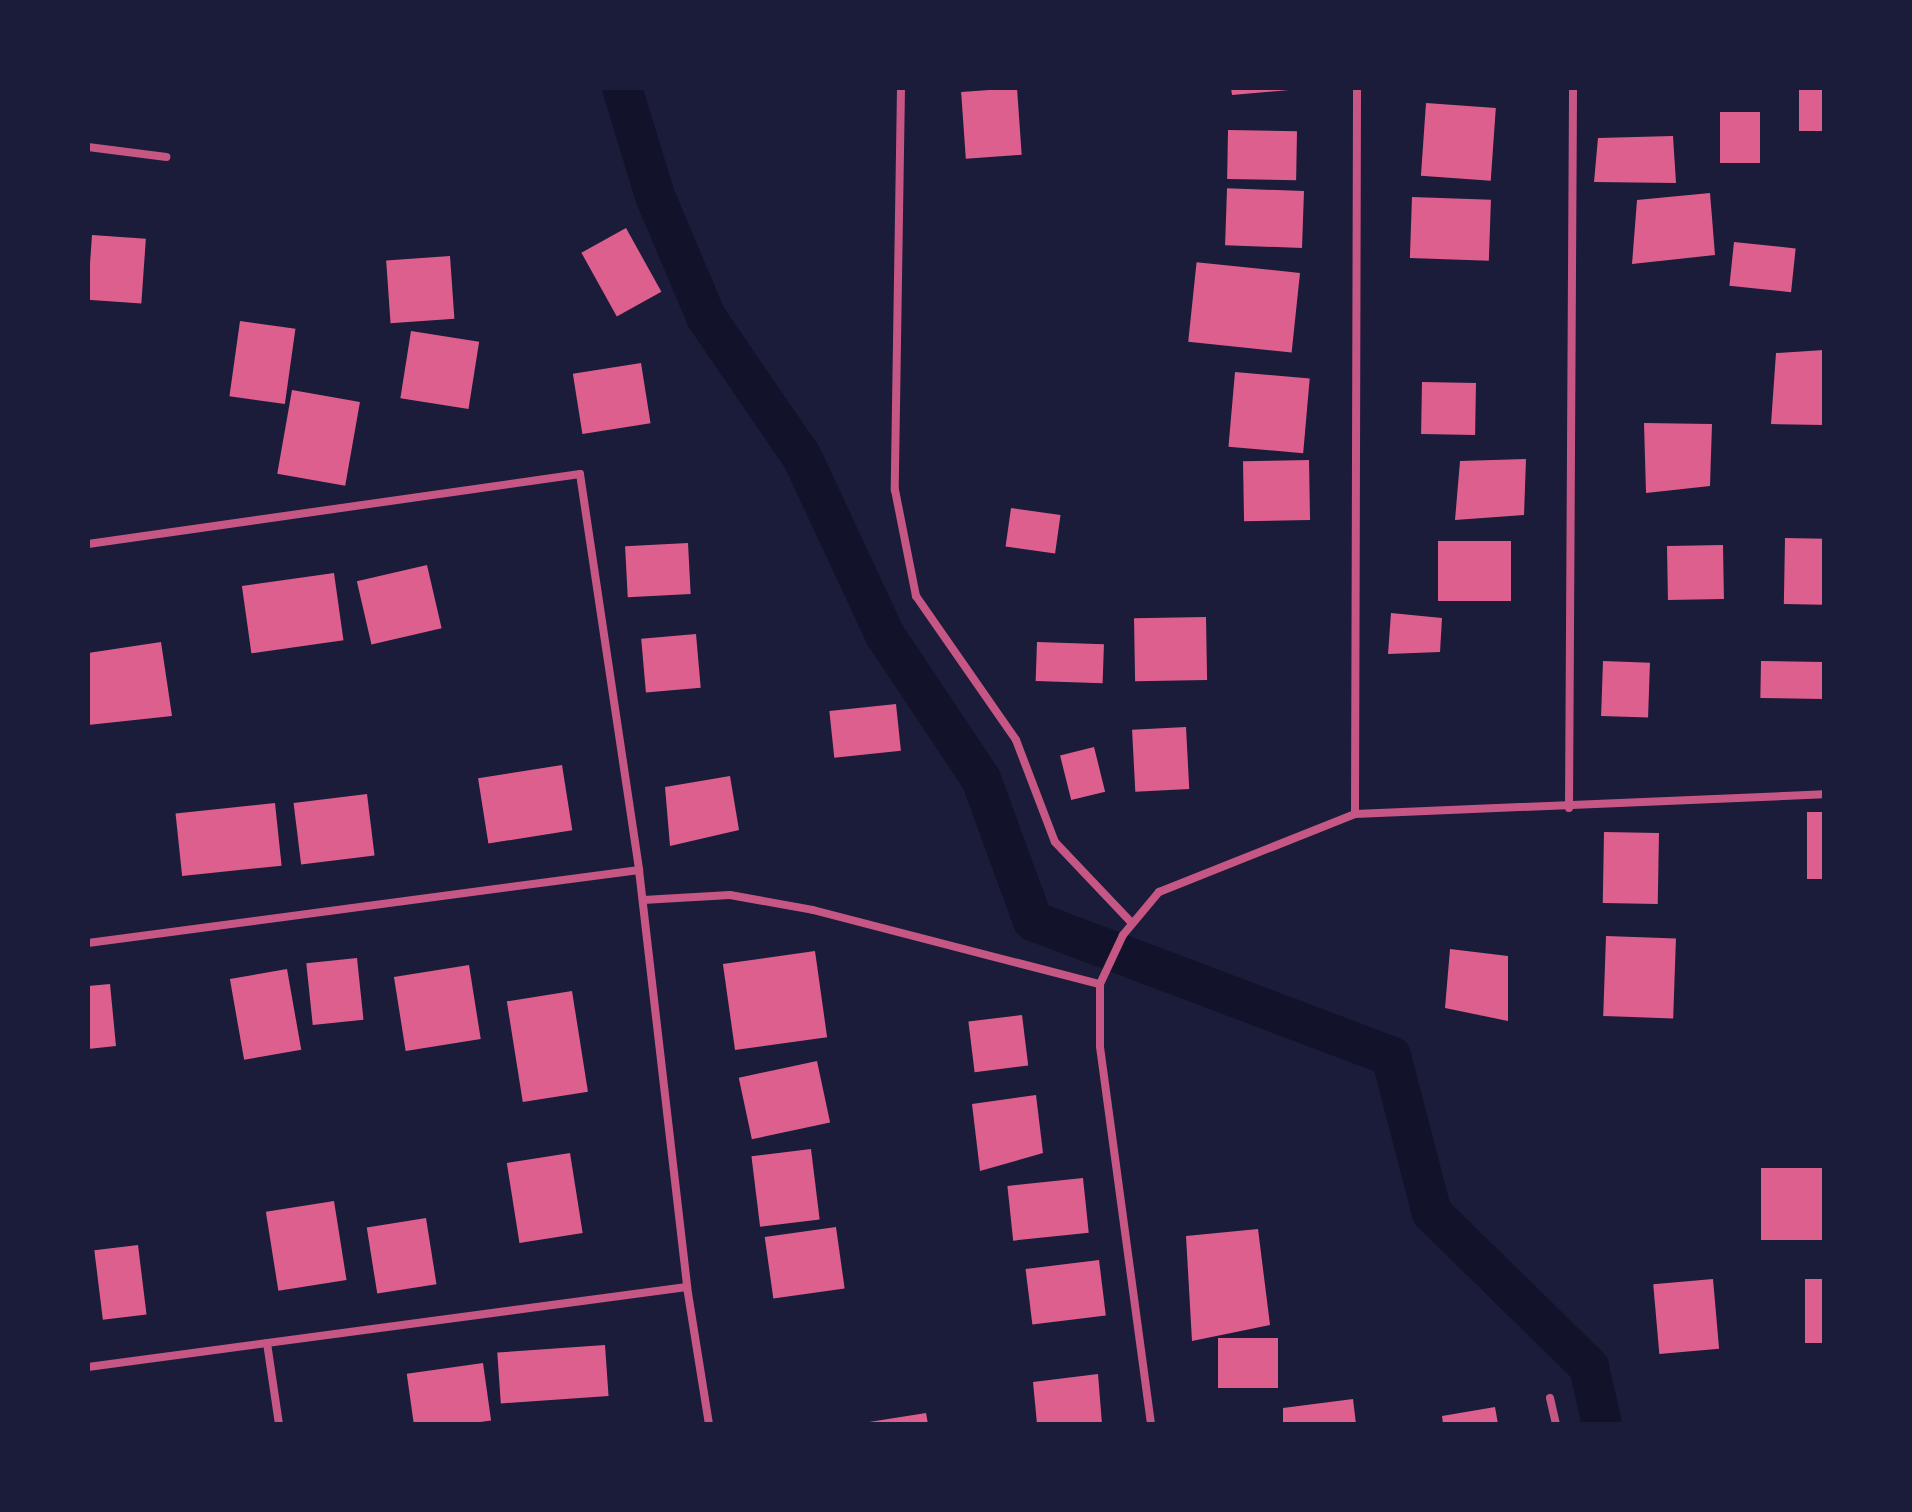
<!DOCTYPE html>
<html>
<head>
<meta charset="utf-8">
<style>
  body { margin:0 }
  #map { position:relative; width:1912px; height:1512px; overflow:hidden; background:#1b1b3a; font-family:Inter,sans-serif }
  div>[style] { position:absolute }
  [style*='--x'] { left:calc(var(--x)*1px); top:calc(var(--y)*1px); width:calc(var(--w)*1px); rotate:calc(var(--a)*1deg) }
  .canal>* { height:40px; margin:-20px; padding:0 20px; transform-origin:20px; border-radius:20px; background:#12122b }
  .building>* { inset:0; background:#dd5f8e; transform-origin:0 0 }
  .minor>* { height:8px; margin:-4px; padding:0 4px; transform-origin:4px; border-radius:4px; background:#c65784 }
  span { translate:-50% -50%; white-space:nowrap; text-align:center; line-height:1.15; -webkit-text-stroke:6px #1b1b3a; paint-order:stroke }
  .frame { position:absolute; inset:0; border:90px solid #1b1b3a; pointer-events:none }
</style>
</head>
<body>
<div id="map">
  <div class="canal">
    <i style="--x:622;--y:88;--w:113;--a:73"></i>
    <i style="--x:655;--y:196;--w:131;--a:67.1"></i>
    <i style="--x:706;--y:317;--w:170;--a:55.6"></i>
    <i style="--x:802;--y:457;--w:196;--a:65"></i>
    <i style="--x:885;--y:635;--w:173;--a:56.3"></i>
    <i style="--x:981;--y:779;--w:151;--a:69.9"></i>
    <i style="--x:1033;--y:921;--w:383;--a:20.7"></i>
    <i style="--x:1391;--y:1056;--w:162;--a:75.4"></i>
    <i style="--x:1432;--y:1213;--w:220;--a:44.4"></i>
    <i style="--x:1589;--y:1367;--w:58;--a:77.2"></i>
  </div>
  <div class="building">
    <i style="left:1017px;top:88px;width:67px;height:56px;rotate:86deg"></i>
    <i style="clip-path:polygon(1231px 88px,1289px 88px,1289px 90px,1232px 95px)"></i>
    <i style="left:1799px;top:88px;width:25px;height:43px"></i>
    <i style="left:1426px;top:103px;width:70px;height:73px;rotate:4deg"></i>
    <i style="left:1720px;top:112px;width:40px;height:51px"></i>
    <i style="left:1228px;top:130px;width:69px;height:49px;rotate:1deg"></i>
    <i style="clip-path:polygon(1673px 136px,1676px 183px,1594px 182px,1598px 138px)"></i>
    <i style="left:1304px;top:191px;width:57px;height:77px;rotate:92deg"></i>
    <i style="clip-path:polygon(1710px 193px,1715px 255px,1632px 264px,1637px 200px)"></i>
    <i style="left:1412px;top:197px;width:79px;height:61px;rotate:2deg"></i>
    <i style="left:626px;top:228px;width:73px;height:51px;rotate:61deg"></i>
    <i style="left:92px;top:235px;width:54px;height:65px;rotate:4deg"></i>
    <i style="left:1734px;top:242px;width:62px;height:44px;rotate:6deg"></i>
    <i style="left:450px;top:256px;width:63px;height:64px;rotate:86deg"></i>
    <i style="left:1300px;top:273px;width:80px;height:104px;rotate:96deg"></i>
    <i style="left:240px;top:321px;width:56px;height:76px;rotate:8deg"></i>
    <i style="left:411px;top:331px;width:69px;height:68px;rotate:9deg"></i>
    <i style="clip-path:polygon(1824px 350px,1824px 425px,1771px 424px,1776px 353px)"></i>
    <i style="left:641px;top:363px;width:61px;height:69px;rotate:81deg"></i>
    <i style="left:1235px;top:372px;width:75px;height:75px;rotate:5deg"></i>
    <i style="left:1422px;top:382px;width:54px;height:52px;rotate:1deg"></i>
    <i style="left:292px;top:390px;width:69px;height:85px;rotate:10deg"></i>
    <i style="clip-path:polygon(1644px 423px,1712px 424px,1710px 486px,1646px 493px)"></i>
    <i style="clip-path:polygon(1526px 459px,1524px 515px,1455px 520px,1460px 461px)"></i>
    <i style="left:1309px;top:460px;width:60px;height:66px;rotate:89deg"></i>
    <i style="left:1011px;top:508px;width:50px;height:39px;rotate:8deg"></i>
    <i style="left:1785px;top:538px;width:39px;height:66px;rotate:1deg"></i>
    <i style="left:1511px;top:541px;width:60px;height:73px;rotate:90deg"></i>
    <i style="left:688px;top:543px;width:51px;height:63px;rotate:87deg"></i>
    <i style="left:1723px;top:545px;width:54px;height:56px;rotate:89deg"></i>
    <i style="left:427px;top:565px;width:65px;height:72px;rotate:77deg"></i>
    <i style="left:334px;top:573px;width:68px;height:93px;rotate:82deg"></i>
    <i style="clip-path:polygon(1391px 613px,1442px 618px,1440px 652px,1388px 654px)"></i>
    <i style="left:1206px;top:617px;width:63px;height:72px;rotate:89deg"></i>
    <i style="left:696px;top:634px;width:54px;height:55px;rotate:85deg"></i>
    <i style="clip-path:polygon(161px 642px,172px 716px,88px 725px,88px 653px)"></i>
    <i style="left:1037px;top:642px;width:67px;height:39px;rotate:2deg"></i>
    <i style="left:1603px;top:661px;width:47px;height:55px;rotate:2deg"></i>
    <i style="left:1761px;top:661px;width:63px;height:37px;rotate:1deg"></i>
    <i style="left:896px;top:704px;width:47px;height:67px;rotate:84deg"></i>
    <i style="left:1186px;top:727px;width:62px;height:54px;rotate:87deg"></i>
    <i style="left:1094px;top:747px;width:46px;height:35px;rotate:76deg"></i>
    <i style="left:562px;top:765px;width:66px;height:85px;rotate:81deg"></i>
    <i style="clip-path:polygon(730px 776px,739px 830px,670px 846px,665px 787px)"></i>
    <i style="left:367px;top:794px;width:62px;height:74px;rotate:83deg"></i>
    <i style="left:275px;top:803px;width:63px;height:100px;rotate:84deg"></i>
    <i style="left:1824px;top:812px;width:67px;height:17px;rotate:90deg"></i>
    <i style="left:1604px;top:832px;width:55px;height:71px;rotate:1deg"></i>
    <i style="left:1606px;top:936px;width:70px;height:80px;rotate:2deg"></i>
    <i style="clip-path:polygon(1450px 949px,1508px 956px,1508px 1021px,1445px 1008px)"></i>
    <i style="left:815px;top:951px;width:87px;height:93px;rotate:82deg"></i>
    <i style="left:357px;top:958px;width:62px;height:51px;rotate:84deg"></i>
    <i style="left:469px;top:965px;width:75px;height:76px;rotate:81deg"></i>
    <i style="left:287px;top:969px;width:82px;height:58px;rotate:80deg"></i>
    <i style="clip-path:polygon(110px 984px,116px 1046px,88px 1049px,88px 986px)"></i>
    <i style="left:572px;top:991px;width:102px;height:66px;rotate:81deg"></i>
    <i style="left:1022px;top:1015px;width:51px;height:54px;rotate:83deg"></i>
    <i style="left:817px;top:1061px;width:63px;height:80px;rotate:78deg"></i>
    <i style="clip-path:polygon(1036px 1095px,1043px 1153px,980px 1171px,972px 1104px)"></i>
    <i style="left:811px;top:1149px;width:71px;height:60px;rotate:83deg"></i>
    <i style="left:570px;top:1153px;width:81px;height:64px;rotate:81deg"></i>
    <i style="left:1824px;top:1168px;width:72px;height:63px;rotate:90deg"></i>
    <i style="left:1083px;top:1178px;width:55px;height:76px;rotate:84deg"></i>
    <i style="left:334px;top:1201px;width:80px;height:69px;rotate:81deg"></i>
    <i style="left:426px;top:1218px;width:67px;height:60px;rotate:81deg"></i>
    <i style="left:836px;top:1227px;width:62px;height:72px;rotate:82deg"></i>
    <i style="clip-path:polygon(1258px 1229px,1270px 1325px,1192px 1341px,1186px 1236px)"></i>
    <i style="left:138px;top:1245px;width:70px;height:44px;rotate:83deg"></i>
    <i style="left:1099px;top:1260px;width:56px;height:74px;rotate:83deg"></i>
    <i style="left:1713px;top:1279px;width:70px;height:60px;rotate:85deg"></i>
    <i style="left:1805px;top:1279px;width:19px;height:64px"></i>
    <i style="left:1218px;top:1338px;width:60px;height:50px"></i>
    <i style="left:605px;top:1345px;width:51px;height:108px;rotate:86deg"></i>
    <i style="left:483px;top:1363px;width:58px;height:77px;rotate:82deg"></i>
    <i style="clip-path:polygon(1098px 1374px,1102px 1424px,1037px 1424px,1033px 1382px)"></i>
    <i style="clip-path:polygon(1353px 1399px,1356px 1424px,1283px 1424px,1283px 1408px)"></i>
    <i style="clip-path:polygon(1495px 1407px,1498px 1424px,1443px 1424px,1442px 1416px)"></i>
    <i style="clip-path:polygon(926px 1413px,928px 1424px,870px 1424px,869px 1422px)"></i>
  </div>
  <div class="minor">
    <i style="--x:901;--y:88;--w:402;--a:90.9"></i>
    <i style="--x:895;--y:490;--w:108;--a:78.8"></i>
    <i style="--x:916;--y:596;--w:175;--a:55.2"></i>
    <i style="--x:1016;--y:740;--w:109;--a:69.1"></i>
    <i style="--x:1055;--y:842;--w:112;--a:46.5"></i>
    <i style="--x:88;--y:147;--w:79;--a:7.3"></i>
    <i style="--x:88;--y:544;--w:497;--a:-8.1"></i>
    <i style="--x:580;--y:474;--w:400;--a:81.5"></i>
    <i style="--x:639;--y:870;--w:420;--a:83.4"></i>
    <i style="--x:687;--y:1287;--w:139;--a:80.9"></i>
    <i style="--x:1569;--y:808;--w:720;--a:-89.68"></i>
    <i style="--x:1355;--y:814;--w:726;--a:-89.84"></i>
    <i style="--x:643;--y:900;--w:87;--a:-3.3"></i>
    <i style="--x:730;--y:895;--w:84;--a:10.2"></i>
    <i style="--x:813;--y:910;--w:296;--a:14.5"></i>
    <i style="--x:88;--y:943;--w:556;--a:-7.55"></i>
    <i style="--x:267;--y:1343;--w:82;--a:81.6"></i>
    <i style="--x:88;--y:1367;--w:604;--a:-7.61"></i>
    <i style="--x:1550;--y:1398;--w:27;--a:77"></i>
    <i style="--x:1151;--y:1424;--w:381;--a:-97.7"></i>
    <i style="--x:1100;--y:1046;--w:62;--a:-90"></i>
    <i style="--x:1100;--y:984;--w:54;--a:-64.9"></i>
    <i style="--x:1123;--y:935;--w:56;--a:-50.1"></i>
    <i style="--x:1159;--y:892;--w:211;--a:-21.7"></i>
    <i style="--x:1355;--y:814;--w:469;--a:-2.4"></i>
  </div>
  <div class="frame"></div>
</div>
</body>
</html>
